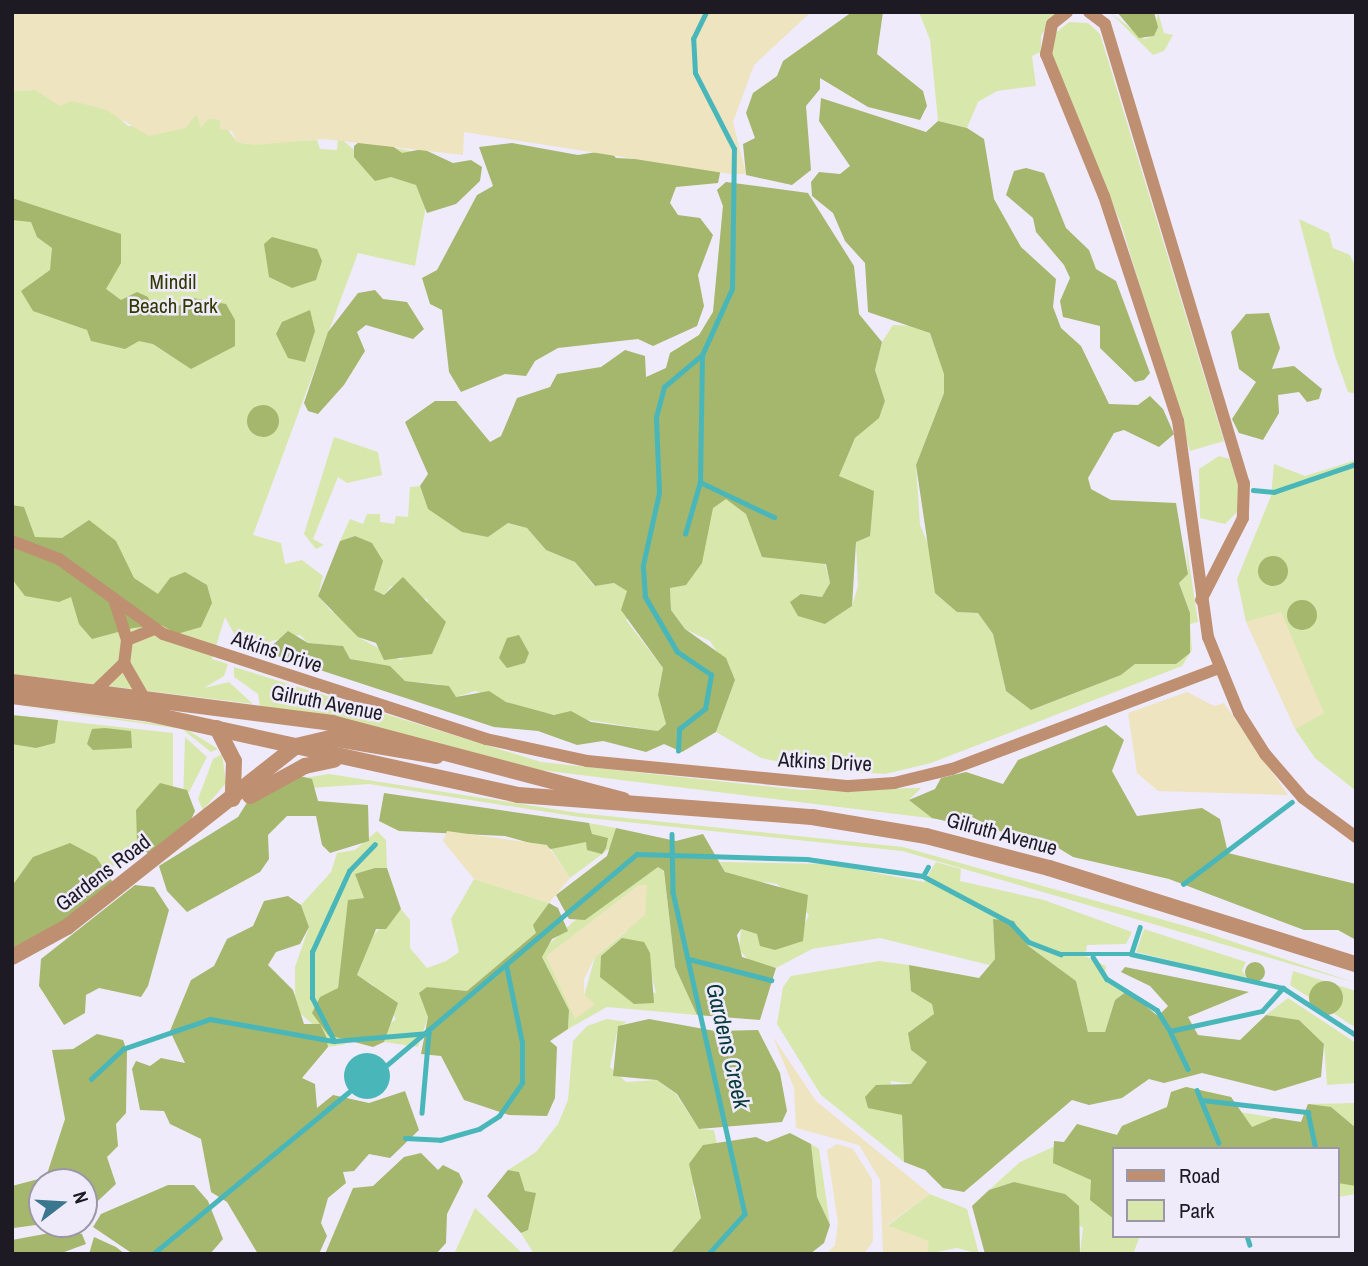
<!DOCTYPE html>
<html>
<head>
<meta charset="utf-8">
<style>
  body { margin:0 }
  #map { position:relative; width:1368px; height:1266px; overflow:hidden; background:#f0ebfb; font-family:"Archivo Narrow",sans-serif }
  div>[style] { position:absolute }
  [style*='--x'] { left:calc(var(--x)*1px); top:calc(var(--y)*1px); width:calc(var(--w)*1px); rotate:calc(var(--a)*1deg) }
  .green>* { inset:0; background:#d8e7ac }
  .forest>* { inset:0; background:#a5b66d }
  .round { border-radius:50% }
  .sand>* { inset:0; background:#eee4bf }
  .water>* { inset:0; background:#49b7b9 }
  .stream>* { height:4.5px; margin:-2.25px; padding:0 2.25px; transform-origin:2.25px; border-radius:2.25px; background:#49b7b9 }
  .minor>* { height:12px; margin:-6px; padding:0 6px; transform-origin:6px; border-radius:6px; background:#bf8f71 }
  .tertiary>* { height:16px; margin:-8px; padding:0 8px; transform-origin:8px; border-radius:8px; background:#bf8f71 }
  span { translate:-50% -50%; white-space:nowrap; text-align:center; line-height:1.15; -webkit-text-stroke:5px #f0ebfb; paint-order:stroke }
  .park-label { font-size:21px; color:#2f3900 }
  .street-label { font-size:21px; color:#1d1a23 }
  .water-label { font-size:23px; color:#063b3c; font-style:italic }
  .frame { position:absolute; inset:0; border:14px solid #1d1a23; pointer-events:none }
  .legend { position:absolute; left:1112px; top:1147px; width:228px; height:91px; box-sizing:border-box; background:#f0ebfb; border:2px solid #9c97a5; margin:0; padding:9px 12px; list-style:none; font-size:21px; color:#1d1a23 }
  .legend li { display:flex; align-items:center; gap:14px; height:35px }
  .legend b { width:35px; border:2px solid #9c97a5 }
  .north { position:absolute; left:28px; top:1168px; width:70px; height:70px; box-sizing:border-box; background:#f0ebfb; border:2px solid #9c97a5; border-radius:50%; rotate:73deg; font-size:19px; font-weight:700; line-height:28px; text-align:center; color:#1d1a23 }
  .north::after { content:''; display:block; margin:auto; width:24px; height:32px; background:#3a778e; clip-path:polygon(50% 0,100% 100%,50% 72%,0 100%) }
</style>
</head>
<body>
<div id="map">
  <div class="green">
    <i style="clip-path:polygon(919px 12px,1056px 12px,1041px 36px,1041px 52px,1032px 56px,1036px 86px,997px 91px,978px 102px,967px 128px,938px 121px,930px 40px)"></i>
    <i style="clip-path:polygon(1110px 12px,1144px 39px,1154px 36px,1158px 12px,1164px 33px,1173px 35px,1164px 51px,1153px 55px)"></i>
    <i style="clip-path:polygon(1069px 22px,1088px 23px,1100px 34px,1224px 441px,1190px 451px,1121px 224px,1051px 55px,1053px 35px)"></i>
    <i style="clip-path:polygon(36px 90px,111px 111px,128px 126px,185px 128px,196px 114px,221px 120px,236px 141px,246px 144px,317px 140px,320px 149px,337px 150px,338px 136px,354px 150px,381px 145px,435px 156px,415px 266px,358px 253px,253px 535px,281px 543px,285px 564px,302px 560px,323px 576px,318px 596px,331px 611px,346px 618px,358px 637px,400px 660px,415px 652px,428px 600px,391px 586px,384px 595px,374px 590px,374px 573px,355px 536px,340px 541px,350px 519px,363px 524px,367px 514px,380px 514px,380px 522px,394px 524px,396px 516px,408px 517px,410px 487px,420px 486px,428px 509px,488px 537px,508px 523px,527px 528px,546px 550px,575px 562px,594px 586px,614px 583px,627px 590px,654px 376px,666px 368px,670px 353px,699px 335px,713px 312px,723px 206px,717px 190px,726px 182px,830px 583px,822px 597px,802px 594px,825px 624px,852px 606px,858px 586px,856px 541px,839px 476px,855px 438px,879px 417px,885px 401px,875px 370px,882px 342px,893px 325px,918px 326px,930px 333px,944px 373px,944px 393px,916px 465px,920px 525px,957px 612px,978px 613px,993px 634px,1006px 691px,1031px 710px,1121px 675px,1135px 664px,1176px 664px,1189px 653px,1185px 628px,1190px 613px,1179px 583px,1188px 574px,1186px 542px,1198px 622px,1190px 624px,1192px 650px,1182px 666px,931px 763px,885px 774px,819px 770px,761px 758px,716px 732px,735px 680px,710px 641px,685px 629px,671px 610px,670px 588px,702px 563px,626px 620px,663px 668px,658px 695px,666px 724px,658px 731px,532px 711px,475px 691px,456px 697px,438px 684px,405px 681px,386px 667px,350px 659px,343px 646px,308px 643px,300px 635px,271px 641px,265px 652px,250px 648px,239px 643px,225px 617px,212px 659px,228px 664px,224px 676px,204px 688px,229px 682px,253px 704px,12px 674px,12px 91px)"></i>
    <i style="clip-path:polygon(1299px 219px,1329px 233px,1333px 248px,1350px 255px,1356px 267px,1356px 394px,1348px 392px,1335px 356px)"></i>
    <i style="clip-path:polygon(334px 437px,378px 452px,382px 475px,347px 483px,338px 477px,313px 539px,324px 545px,316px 549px,304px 534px)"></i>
    <i style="clip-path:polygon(1219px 456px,1230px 459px,1238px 486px,1238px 511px,1225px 524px,1200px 518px,1199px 469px)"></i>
    <i style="clip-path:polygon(1356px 460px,1356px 791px,1315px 758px,1295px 729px,1323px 713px,1281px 613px,1246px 622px,1237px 579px,1271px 496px,1274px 464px,1305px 476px)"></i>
    <i style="clip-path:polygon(234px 667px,541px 762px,802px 790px,921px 788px,910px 799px,937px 819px,540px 770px,260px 706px,258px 694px,234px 677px)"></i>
    <i style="clip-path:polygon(12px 705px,183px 727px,218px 749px,211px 752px,182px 729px)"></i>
    <i style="clip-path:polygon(12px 715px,173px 733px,173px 818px,136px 852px,12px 928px)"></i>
    <i style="clip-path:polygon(185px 737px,207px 757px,183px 804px)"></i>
    <i style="clip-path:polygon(222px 754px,226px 783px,203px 810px,198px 799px,213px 759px)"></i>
    <i style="clip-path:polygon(329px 774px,579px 813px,903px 847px,1189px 927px,1356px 983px,902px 851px,579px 817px,369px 784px,310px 788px,304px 778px)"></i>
    <i style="clip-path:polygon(589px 823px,616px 828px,613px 846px,570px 878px,551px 849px,592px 834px)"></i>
    <i style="clip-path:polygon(377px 831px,386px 840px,387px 868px,356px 874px,364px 898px,349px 900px,338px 988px,318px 1019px,346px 1044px,328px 1047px,326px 1036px,295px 1009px,295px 967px,309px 927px,301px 905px,331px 872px,337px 853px,355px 850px)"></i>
    <i style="clip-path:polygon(720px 862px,828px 864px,924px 882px,936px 862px,961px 869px,960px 881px,1044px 900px,1132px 932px,1126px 944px,1087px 945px,1085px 956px,1106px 966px,1105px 976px,1127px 991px,1115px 1000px,1105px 1032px,1088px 1032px,1076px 981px,1027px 945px,1014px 922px,993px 919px,995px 959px,989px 965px,880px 938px,812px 949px,776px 968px,750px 961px,739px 950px,741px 929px,757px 934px,804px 925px,809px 915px,777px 884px,742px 879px,725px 872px)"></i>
    <i style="clip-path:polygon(evenodd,658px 867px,664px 872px,675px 967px,697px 1015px,607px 1007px,568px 1029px,569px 1010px,542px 957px,546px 947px,573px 922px,658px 867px,639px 885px,627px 931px,595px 957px,584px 996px,571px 1006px,547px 956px,639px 885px,658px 867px,607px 954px,650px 969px,656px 993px,608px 983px,607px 954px)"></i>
    <i style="clip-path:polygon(474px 879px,549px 903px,537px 933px,467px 991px,427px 987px,428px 1017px,418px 1047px,384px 1042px,384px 1029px,396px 1019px,373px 985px,357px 976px,370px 938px,401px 909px,410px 920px,410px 948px,427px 968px,446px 961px,459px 952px,451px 919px)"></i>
    <i style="clip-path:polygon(1144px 929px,1246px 962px,1242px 970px,1247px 979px,1136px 952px)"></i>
    <i style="clip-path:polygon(879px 961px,909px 965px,911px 991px,932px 1003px,934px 1014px,911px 1050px,927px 1062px,923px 1074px,911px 1084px,891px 1081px,887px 1111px,902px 1115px,904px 1162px,821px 1095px,777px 1024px,783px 987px,791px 976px)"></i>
    <i style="clip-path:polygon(1293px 971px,1356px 991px,1356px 1028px,1290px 985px)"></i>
    <i style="clip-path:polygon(1288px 998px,1356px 1043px,1356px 1083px,1327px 1085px,1324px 1044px,1299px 1020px,1266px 1015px)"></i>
    <i style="clip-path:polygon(607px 1019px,627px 1022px,618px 1027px,610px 1067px,626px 1082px,657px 1080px,676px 1094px,699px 1129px,714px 1130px,717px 1144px,703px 1145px,693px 1188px,701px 1218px,670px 1254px,534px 1254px,521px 1233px,528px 1230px,525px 1191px,518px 1172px,508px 1170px,536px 1152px,558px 1124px,568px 1100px,573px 1041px,587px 1026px)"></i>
    <i style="clip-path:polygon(1186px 1087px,1231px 1097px,1240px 1112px,1301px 1122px,1308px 1104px,1356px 1103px,1356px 1194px,1338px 1197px,1338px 1149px,1114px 1149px,1114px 1236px,1140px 1236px,1133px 1254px,1080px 1254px,1083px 1228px,1014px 1182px,989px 1190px,1020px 1162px,1064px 1142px,1077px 1124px,1117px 1135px,1122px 1126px,1167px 1107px,1171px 1092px)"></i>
    <i style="clip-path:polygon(811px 1144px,819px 1149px,830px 1225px,817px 1197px)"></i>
    <i style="clip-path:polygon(930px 1194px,967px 1209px,979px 1254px,957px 1248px,927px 1254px,887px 1226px)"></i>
    <i style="clip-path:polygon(475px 1208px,522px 1253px,523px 1254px,454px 1254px)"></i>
  </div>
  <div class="forest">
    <i style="clip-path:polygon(852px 12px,883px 12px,877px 54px,923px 91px,927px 106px,920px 120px,868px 107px,820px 78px,820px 89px,806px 106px,811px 170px,792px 185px,746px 175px,743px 144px,755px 138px,746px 113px,753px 93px,777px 76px,783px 61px)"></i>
    <i style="clip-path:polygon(1117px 12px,1154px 12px,1158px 27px,1154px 36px,1139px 38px)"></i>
    <i style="clip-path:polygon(821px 98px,926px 132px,938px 121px,967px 128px,984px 139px,994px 199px,1021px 247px,1056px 279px,1053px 307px,1061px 328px,1081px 346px,1109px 404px,1138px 405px,1150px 396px,1163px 409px,1174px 434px,1159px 447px,1124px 430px,1114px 433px,1088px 478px,1091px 489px,1111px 500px,1176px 503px,1188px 574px,1179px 583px,1190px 613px,1190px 653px,1176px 664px,1135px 664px,1121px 675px,1031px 710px,1006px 691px,993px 634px,978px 613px,957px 612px,935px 593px,916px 465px,944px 393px,944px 374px,930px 333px,868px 312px,865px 263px,845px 241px,833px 213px,812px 196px,811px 182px,819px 172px,840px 174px,850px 166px,819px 121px)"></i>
    <i style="clip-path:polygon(363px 139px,387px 142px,402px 153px,423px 149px,453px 163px,471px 160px,482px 167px,480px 181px,456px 204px,427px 213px,416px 185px,391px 177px,375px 181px,366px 171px,354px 157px,354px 146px)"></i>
    <i style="clip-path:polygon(512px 143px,578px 155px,609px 150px,616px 158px,722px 163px,718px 183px,676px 187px,670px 203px,678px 215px,700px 218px,713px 235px,698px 275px,704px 306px,697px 326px,653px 346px,638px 339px,558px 348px,535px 361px,526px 376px,505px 374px,461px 392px,449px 372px,442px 310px,430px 304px,422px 278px,437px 270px,477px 195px,493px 186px,479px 147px)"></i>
    <i style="clip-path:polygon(1026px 168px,1044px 173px,1066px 228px,1089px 250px,1096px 269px,1116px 281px,1150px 373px,1144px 380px,1135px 382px,1100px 348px,1100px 326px,1063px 317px,1060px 301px,1070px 278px,1064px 265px,1036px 232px,1033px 218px,1006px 195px,1014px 171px)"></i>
    <i style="clip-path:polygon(726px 182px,808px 193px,854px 266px,859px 314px,882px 342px,875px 370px,885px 401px,879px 418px,855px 438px,839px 476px,874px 491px,870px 536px,856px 542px,852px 606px,825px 624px,798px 616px,790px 602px,801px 594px,822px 597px,830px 583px,826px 564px,762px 557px,746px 514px,726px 499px,713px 508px,702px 563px,686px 585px,670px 588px,671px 610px,685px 629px,726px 658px,735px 680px,716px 732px,682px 752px,664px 744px,646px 752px,603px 741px,577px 745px,538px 731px,494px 727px,265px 652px,288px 631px,308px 643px,343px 646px,350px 659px,390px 666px,405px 681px,449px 686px,456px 697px,489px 691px,506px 702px,554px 715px,571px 711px,591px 722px,658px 731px,666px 724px,658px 695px,663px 668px,621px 610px,627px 591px,614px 583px,595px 586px,575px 562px,546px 550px,527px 528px,508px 523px,488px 537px,462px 532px,428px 509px,420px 486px,428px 474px,405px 422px,435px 401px,456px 401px,490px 442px,501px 436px,517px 398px,550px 387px,557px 374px,601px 367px,625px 350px,645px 356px,646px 377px,666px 368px,670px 353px,699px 335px,713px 312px,723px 206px,717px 190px)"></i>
    <i style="clip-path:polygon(12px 198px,121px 234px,121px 263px,106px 289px,121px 300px,137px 292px,148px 297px,153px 310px,164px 314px,193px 298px,226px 304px,235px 320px,235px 346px,191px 369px,153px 344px,139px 341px,125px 349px,91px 341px,87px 330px,33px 311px,21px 291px,50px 270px,52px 248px,37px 237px,31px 222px,12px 220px)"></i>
    <i style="clip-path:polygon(272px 237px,317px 249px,322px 261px,316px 280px,292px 288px,269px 277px,264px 244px)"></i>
    <i style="clip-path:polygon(375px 290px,383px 299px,407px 302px,424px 329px,413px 339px,366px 325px,357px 332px,365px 351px,344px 385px,318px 414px,308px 411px,304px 403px,328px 332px,358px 293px)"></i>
    <i style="clip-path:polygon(310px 310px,315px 331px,305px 362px,288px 358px,276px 334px,282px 322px)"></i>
    <i style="clip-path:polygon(1269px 313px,1280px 348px,1272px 369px,1294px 366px,1322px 389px,1319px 399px,1307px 402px,1299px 392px,1278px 395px,1279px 413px,1263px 440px,1239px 433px,1232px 419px,1256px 382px,1239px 369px,1231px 332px,1246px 314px)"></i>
    <i class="round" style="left:247px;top:405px;width:32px;height:32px"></i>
    <i style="clip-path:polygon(12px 505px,24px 507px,35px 537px,62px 538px,89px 520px,116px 541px,134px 578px,158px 594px,170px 578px,185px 572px,207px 585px,212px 603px,201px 627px,177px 634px,161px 625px,133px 628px,92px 639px,79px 624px,71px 597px,59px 602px,25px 596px,12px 579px)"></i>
    <i style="clip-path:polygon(355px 536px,372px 543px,383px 561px,374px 590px,384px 595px,403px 577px,446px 622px,432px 654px,384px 660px,376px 643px,358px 637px,318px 596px,340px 541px)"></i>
    <i class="round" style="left:1258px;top:556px;width:30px;height:30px"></i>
    <i class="round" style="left:1287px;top:600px;width:30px;height:30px"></i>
    <i style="clip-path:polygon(519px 635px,529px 653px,525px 663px,507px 668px,499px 658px,507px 638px)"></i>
    <i style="clip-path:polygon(12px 715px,58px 720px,55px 743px,36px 748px,12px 744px)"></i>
    <i style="clip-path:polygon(1106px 725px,1124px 740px,1112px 771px,1137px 816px,1202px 808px,1220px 819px,1228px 853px,1356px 884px,1356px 940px,1338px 930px,1304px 930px,1169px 879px,1073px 857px,1042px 838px,1022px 842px,966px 814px,950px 822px,932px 818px,909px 800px,935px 789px,941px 778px,966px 772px,1003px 784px,1018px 760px)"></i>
    <i style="clip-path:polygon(105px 728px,131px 731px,132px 748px,93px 750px,87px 744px,92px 729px)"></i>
    <i style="clip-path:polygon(300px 776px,312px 779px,318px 801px,368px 805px,369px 841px,330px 853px,322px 845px,316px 816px,287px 816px,268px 835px,269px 859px,260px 872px,187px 912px,167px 891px,159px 866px,238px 817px,248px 801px)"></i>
    <i style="clip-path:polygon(160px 783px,187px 790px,195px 811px,188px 827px,151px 857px,137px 842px,136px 810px)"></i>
    <i style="clip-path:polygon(384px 793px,589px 823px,592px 834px,608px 838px,606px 848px,602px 854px,587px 850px,586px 842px,551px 849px,505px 836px,399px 831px,379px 821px)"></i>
    <i style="clip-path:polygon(616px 828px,676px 841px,703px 834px,725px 872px,808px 895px,803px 941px,775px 950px,760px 946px,757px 934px,741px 929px,737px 935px,742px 957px,776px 968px,760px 1020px,697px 1015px,675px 967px,664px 871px,658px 867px,585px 920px,569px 919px,556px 895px,607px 856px)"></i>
    <i style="clip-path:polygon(70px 843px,96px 857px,112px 881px,108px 894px,12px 952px,12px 886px,33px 857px)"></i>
    <i style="clip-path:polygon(375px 868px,387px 868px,401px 909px,386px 929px,376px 929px,357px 975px,398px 1003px,384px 1042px,373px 1047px,328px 1035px,312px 1013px,320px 997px,338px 988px,348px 900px,364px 898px,355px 874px)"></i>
    <i style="clip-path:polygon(135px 885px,154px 887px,169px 910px,148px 986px,141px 997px,99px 988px,86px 995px,85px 1013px,64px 1025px,39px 986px,41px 959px)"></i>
    <i style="clip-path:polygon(288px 896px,301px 905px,309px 927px,300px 944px,276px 952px,268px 965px,293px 990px,304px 1024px,320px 1024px,326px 1036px,328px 1047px,302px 1078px,315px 1084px,317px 1108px,333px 1095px,369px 1103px,405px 1091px,419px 1130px,390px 1158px,369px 1154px,354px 1171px,343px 1172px,346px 1183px,328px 1198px,321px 1223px,327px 1236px,319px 1254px,258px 1254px,227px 1202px,211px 1192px,201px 1139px,170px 1124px,164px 1111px,140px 1110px,132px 1069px,136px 1061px,150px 1066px,161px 1058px,185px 1063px,170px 1031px,191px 980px,214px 966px,227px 939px,253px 926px,264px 901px)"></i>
    <i style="clip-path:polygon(549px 903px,558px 908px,568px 931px,552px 939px,542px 957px,569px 1010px,568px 1029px,550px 1041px,557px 1047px,555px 1098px,547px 1116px,509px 1115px,464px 1100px,441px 1056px,421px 1054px,428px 1017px,419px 993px,427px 987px,467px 991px,536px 933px,533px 925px)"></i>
    <i style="clip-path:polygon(993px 919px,1014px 921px,1027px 945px,1076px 981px,1088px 1032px,1105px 1032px,1115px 1000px,1127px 991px,1158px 1016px,1168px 1006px,1150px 986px,1121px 972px,1125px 967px,1249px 992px,1188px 1017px,1198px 1035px,1240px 1040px,1266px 1015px,1299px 1020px,1324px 1044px,1321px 1077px,1275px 1091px,1202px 1073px,1164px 1083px,1149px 1079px,1122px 1098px,1089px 1105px,1072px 1100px,964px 1192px,943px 1188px,925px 1170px,904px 1162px,902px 1115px,868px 1108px,865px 1097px,876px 1085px,911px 1084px,927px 1062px,911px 1050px,908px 1033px,934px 1014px,932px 1004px,911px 991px,909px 965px,979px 978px,995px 959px)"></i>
    <i style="clip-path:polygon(622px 938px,644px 942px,650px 953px,654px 1003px,634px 1004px,600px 977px,601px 956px)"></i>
    <i class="round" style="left:1245px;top:962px;width:20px;height:20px"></i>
    <i class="round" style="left:1309px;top:981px;width:34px;height:34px"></i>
    <i style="clip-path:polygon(649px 1019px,715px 1031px,758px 1030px,780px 1073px,787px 1111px,782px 1122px,699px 1129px,677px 1094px,657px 1080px,613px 1076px,618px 1026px)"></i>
    <i style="clip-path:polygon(97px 1034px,123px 1040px,127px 1051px,126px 1113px,116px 1124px,118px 1146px,107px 1157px,116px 1184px,84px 1214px,84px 1182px,42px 1182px,43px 1224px,14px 1228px,12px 1186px,46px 1177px,65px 1119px,52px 1050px,73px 1049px)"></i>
    <i style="clip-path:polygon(1186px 1087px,1231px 1097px,1252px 1127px,1274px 1118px,1301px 1122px,1308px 1104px,1331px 1107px,1356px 1128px,1356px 1186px,1338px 1183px,1338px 1149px,1114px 1149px,1114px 1219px,1090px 1200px,1091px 1180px,1053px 1163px,1054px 1141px,1064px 1142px,1077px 1124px,1117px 1135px,1122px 1126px,1167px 1107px,1171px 1092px)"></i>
    <i style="clip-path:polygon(790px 1133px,811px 1144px,817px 1197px,830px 1225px,824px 1243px,810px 1254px,670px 1254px,701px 1218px,689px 1164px,703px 1145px,756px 1137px,767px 1142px)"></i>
    <i style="clip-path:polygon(421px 1153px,438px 1170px,443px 1165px,459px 1173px,463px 1182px,447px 1214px,446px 1243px,436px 1254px,325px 1254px,353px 1188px,373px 1186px,404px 1157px)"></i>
    <i style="clip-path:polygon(508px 1170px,519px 1172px,525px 1191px,536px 1193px,528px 1230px,521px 1233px,487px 1196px)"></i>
    <i style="clip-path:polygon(1014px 1182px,1065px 1194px,1079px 1206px,1080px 1254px,985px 1254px,972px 1206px,989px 1190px)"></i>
    <i style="clip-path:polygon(168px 1185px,194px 1185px,208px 1201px,223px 1239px,210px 1254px,133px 1254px,93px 1227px,101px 1214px)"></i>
    <i style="clip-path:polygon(66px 1230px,82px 1234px,86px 1244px,59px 1254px,12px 1254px,12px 1240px)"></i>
    <i style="clip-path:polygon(94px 1237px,116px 1247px,125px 1254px,89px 1254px)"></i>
  </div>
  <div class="sand">
    <i style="clip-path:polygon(12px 12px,811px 12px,754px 65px,733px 122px,746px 174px,730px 174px,464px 132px,463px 155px,323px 139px,255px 145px,236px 142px,232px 131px,220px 129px,220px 120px,208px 119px,201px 128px,196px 114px,186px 128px,149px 136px,104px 109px,72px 101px,60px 106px,35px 90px,12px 91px)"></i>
    <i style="clip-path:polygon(1281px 612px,1324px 713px,1295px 729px,1246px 622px)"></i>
    <i style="clip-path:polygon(1187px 692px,1214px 706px,1224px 703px,1288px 795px,1158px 791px,1137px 773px,1128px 713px)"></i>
    <i style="clip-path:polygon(447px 831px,547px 845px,570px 878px,549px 903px,474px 879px,443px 841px)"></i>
    <i style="clip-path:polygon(639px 885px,647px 885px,645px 915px,595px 957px,584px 979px,584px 995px,595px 1004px,575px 1019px,546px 956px)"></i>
    <i style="clip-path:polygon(773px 1037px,816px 1101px,930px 1194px,887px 1225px,929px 1241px,927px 1254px,883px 1253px,880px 1180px,859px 1145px,796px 1128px,794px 1088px)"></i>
    <i style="clip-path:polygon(837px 1144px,853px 1149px,872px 1179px,873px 1241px,864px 1254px,826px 1254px,835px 1245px,838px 1223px,827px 1150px)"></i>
  </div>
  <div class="water">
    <i class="round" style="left:344px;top:1053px;width:46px;height:46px"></i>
  </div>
  <div class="stream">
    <i style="--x:700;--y:482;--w:82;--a:25.3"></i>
    <i style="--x:1253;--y:490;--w:21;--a:5"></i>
    <i style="--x:1274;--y:492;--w:87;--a:-18.9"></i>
    <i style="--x:685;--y:534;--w:54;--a:-73.9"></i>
    <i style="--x:700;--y:482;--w:127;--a:-89.1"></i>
    <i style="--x:678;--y:751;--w:22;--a:-87"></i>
    <i style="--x:679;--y:729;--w:33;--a:-38"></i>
    <i style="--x:705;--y:709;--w:35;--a:-80"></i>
    <i style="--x:711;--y:675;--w:41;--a:-145.9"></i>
    <i style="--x:677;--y:652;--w:64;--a:-120.2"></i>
    <i style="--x:645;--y:597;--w:32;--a:-94"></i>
    <i style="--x:643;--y:565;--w:74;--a:-77.5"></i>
    <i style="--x:659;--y:493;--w:76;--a:-92.3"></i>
    <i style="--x:656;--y:417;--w:31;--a:-75"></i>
    <i style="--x:664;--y:387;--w:50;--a:-40.1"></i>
    <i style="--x:702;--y:355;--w:72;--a:-65.6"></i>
    <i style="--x:732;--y:289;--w:140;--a:-89.2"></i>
    <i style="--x:734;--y:149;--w:85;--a:-117.2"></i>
    <i style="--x:695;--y:73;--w:34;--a:-93"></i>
    <i style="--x:693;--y:39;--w:30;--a:-64"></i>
    <i style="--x:672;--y:834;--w:58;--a:89"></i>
    <i style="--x:673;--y:892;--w:330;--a:77.4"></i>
    <i style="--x:745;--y:1214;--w:54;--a:132"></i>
    <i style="--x:923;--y:876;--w:100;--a:28.1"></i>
    <i style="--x:1011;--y:923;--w:26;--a:47"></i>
    <i style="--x:1029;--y:942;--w:34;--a:21"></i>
    <i style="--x:1061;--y:954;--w:70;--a:0"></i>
    <i style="--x:1131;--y:954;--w:156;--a:12.6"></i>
    <i style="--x:1283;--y:988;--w:87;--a:32.8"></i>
    <i style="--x:1183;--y:884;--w:136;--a:-37"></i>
    <i style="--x:1131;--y:954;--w:28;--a:-72"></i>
    <i style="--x:1093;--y:957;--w:26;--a:58"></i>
    <i style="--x:1107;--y:979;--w:59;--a:31.8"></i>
    <i style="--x:1157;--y:1010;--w:25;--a:58"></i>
    <i style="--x:1170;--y:1031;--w:94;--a:-12.3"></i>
    <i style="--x:1262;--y:1011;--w:31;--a:-48"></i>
    <i style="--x:689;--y:959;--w:85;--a:14.4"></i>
    <i style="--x:1170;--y:1031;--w:42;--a:64.7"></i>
    <i style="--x:334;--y:1041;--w:48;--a:-117.1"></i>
    <i style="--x:312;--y:998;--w:46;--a:-90"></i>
    <i style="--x:312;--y:952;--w:89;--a:-65.4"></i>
    <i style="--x:349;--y:871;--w:37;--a:-46"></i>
    <i style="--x:387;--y:1065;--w:327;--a:-40.2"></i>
    <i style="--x:637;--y:854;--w:170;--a:1.7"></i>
    <i style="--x:807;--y:859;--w:117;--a:8.3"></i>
    <i style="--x:923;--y:876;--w:10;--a:-61"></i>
    <i style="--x:91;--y:1079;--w:44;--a:-43.2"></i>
    <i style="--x:123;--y:1049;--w:92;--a:-19"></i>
    <i style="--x:210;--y:1019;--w:126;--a:10.1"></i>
    <i style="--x:334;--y:1041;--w:95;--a:-4.8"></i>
    <i style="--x:429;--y:1033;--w:80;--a:95"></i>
    <i style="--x:1197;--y:1090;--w:57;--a:67.5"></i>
    <i style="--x:1202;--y:1100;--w:107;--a:6.5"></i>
    <i style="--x:1308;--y:1112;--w:35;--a:78"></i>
    <i style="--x:405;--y:1138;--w:35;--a:3"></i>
    <i style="--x:440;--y:1140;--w:41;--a:-15.8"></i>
    <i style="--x:479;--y:1129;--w:24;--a:-33"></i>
    <i style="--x:499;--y:1116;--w:40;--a:-55.1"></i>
    <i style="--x:522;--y:1083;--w:40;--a:-90"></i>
    <i style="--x:522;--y:1043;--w:79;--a:-101.7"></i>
    <i style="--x:1247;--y:1236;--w:9;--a:72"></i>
    <i style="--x:153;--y:1254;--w:254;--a:-39.6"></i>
  </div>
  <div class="minor">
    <i style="--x:1067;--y:12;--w:19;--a:141"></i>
    <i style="--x:1052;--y:24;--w:31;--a:101"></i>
    <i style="--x:1046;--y:54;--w:153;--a:67.8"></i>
    <i style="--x:1104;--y:196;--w:237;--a:71.8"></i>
    <i style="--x:1178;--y:421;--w:218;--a:82.1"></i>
    <i style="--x:1208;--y:637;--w:82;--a:67.8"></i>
    <i style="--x:1239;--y:713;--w:49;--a:57.6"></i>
    <i style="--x:1265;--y:754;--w:58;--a:49.2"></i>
    <i style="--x:1303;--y:798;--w:66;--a:36.3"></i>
    <i style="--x:1089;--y:12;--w:20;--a:37"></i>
    <i style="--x:1105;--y:24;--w:480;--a:73.2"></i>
    <i style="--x:1244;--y:483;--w:35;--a:92"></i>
    <i style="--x:1243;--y:518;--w:92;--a:117.1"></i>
    <i style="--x:12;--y:541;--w:50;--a:21"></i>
    <i style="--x:59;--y:559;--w:128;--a:35.8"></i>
    <i style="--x:163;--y:634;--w:340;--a:18"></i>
    <i style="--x:486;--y:739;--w:103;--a:12.3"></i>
    <i style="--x:587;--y:761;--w:263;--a:5.5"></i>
    <i style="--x:849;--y:786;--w:45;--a:-3.8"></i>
    <i style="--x:894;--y:783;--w:60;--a:-13.6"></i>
    <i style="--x:952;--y:769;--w:285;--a:-20.7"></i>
    <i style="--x:114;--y:599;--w:43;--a:72.4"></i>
    <i style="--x:127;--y:640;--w:23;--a:97"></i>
    <i style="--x:124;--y:663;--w:38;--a:60"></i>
    <i style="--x:127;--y:640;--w:29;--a:-22"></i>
    <i style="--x:92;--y:694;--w:45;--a:-44.1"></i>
  </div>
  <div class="tertiary">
    <i style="--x:12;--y:682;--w:323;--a:7.3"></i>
    <i style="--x:332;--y:723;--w:301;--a:14.8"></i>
    <i style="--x:12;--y:696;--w:139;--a:7.4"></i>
    <i style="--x:150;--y:714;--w:377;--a:12.4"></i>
    <i style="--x:518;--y:795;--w:295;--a:4.3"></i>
    <i style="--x:812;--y:817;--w:116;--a:9.5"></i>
    <i style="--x:926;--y:836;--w:127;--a:14.6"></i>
    <i style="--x:1049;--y:868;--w:322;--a:17.4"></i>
    <i style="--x:217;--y:728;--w:37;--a:63"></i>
    <i style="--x:234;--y:761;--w:38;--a:92"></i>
    <i style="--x:250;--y:796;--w:63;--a:-28.6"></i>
    <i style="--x:305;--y:766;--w:30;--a:-12"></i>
    <i style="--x:12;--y:957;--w:63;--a:-28.6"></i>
    <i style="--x:67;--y:927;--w:292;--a:-38.3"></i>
    <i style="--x:296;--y:746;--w:36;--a:-13"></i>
    <i style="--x:331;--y:738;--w:107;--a:9.7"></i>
  </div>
  <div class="park-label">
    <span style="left:173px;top:294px">Mindil<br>Beach Park</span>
  </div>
  <div class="street-label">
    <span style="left:277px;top:652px;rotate:18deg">Atkins Drive</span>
    <span style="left:327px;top:703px;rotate:11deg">Gilruth Avenue</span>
    <span style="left:825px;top:762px;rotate:3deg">Atkins Drive</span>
    <span style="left:1002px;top:834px;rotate:15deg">Gilruth Avenue</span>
    <span style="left:103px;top:873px;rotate:-37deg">Gardens Road</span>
  </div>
  <div class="water-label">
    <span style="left:728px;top:1046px;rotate:77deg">Gardens Creek</span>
  </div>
  <div class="frame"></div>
  <ul class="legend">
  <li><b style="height:9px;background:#bf8f71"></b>Road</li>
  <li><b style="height:19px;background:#d8e7ac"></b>Park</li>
  </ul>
  <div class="north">N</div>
</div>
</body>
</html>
